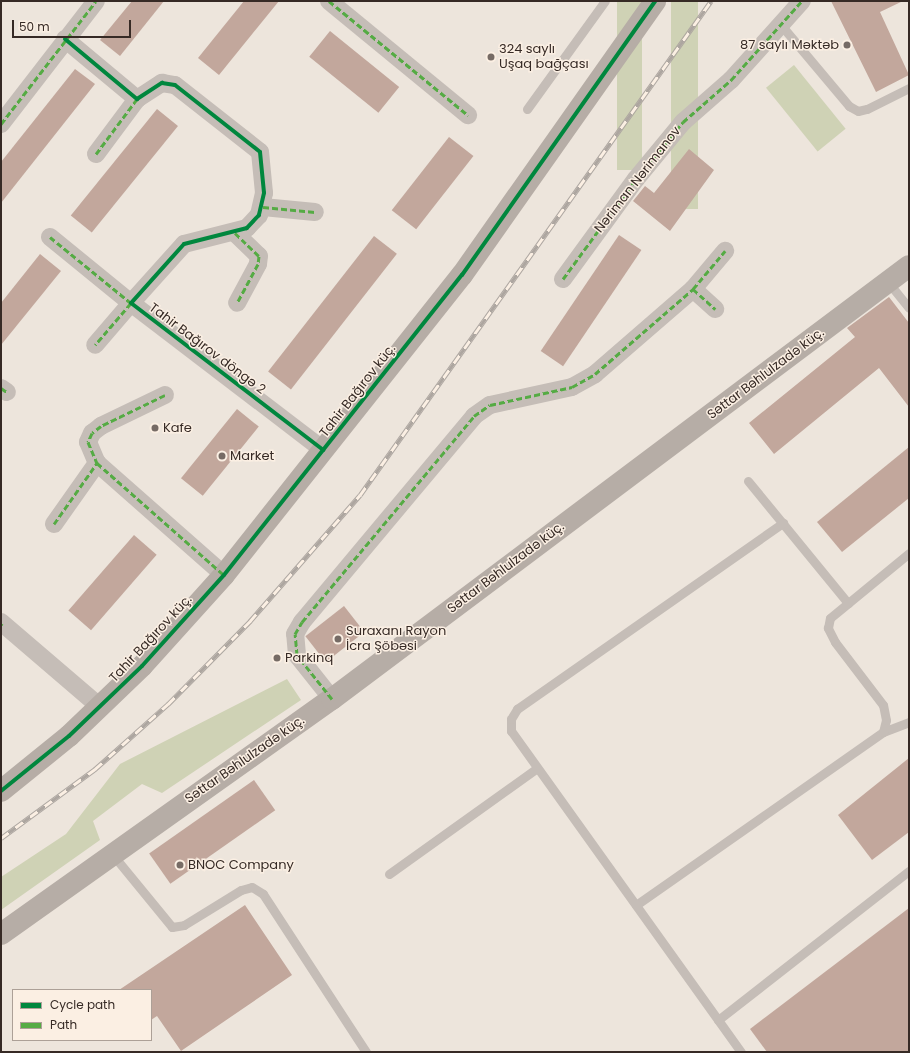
<!DOCTYPE html>
<html>
<head>
<meta charset="utf-8">
<style>
  body { margin:0 }
  #map { position:relative; width:910px; height:1053px; overflow:hidden; background:#ede5dc; font-family:Poppins,sans-serif }
  div>[style] { position:absolute }
  [style*='--x'] { left:calc(var(--x)*1px); top:calc(var(--y)*1px); width:calc(var(--w)*1px); rotate:calc(var(--a)*1deg) }
  .green>* { inset:0; background:#cfd2b5; transform-origin:0 0 }
  .building>* { inset:0; background:#c2a79c; transform-origin:0 0 }
  .lane>* { height:9px; margin:-4.5px; padding:0 4.5px; transform-origin:4.5px; border-radius:4.5px; background:#c5bdb7 }
  .street>* { height:18px; margin:-9px; padding:0 9px; transform-origin:9px; border-radius:9px; background:#c5bdb7 }
  .secondary>* { height:22px; margin:-11px; padding:0 11px; transform-origin:11px; border-radius:11px; background:#b6ada6 }
  .rail>* { height:4.5px; margin-top:-2.25px; transform-origin:0; background:repeating-linear-gradient(90deg,#fbefe3 0 9px,#ada6a0 0 18px); box-sizing:border-box; border-block:1px solid #ada6a0 }
  .quiet>* { height:3px; margin-top:-1.5px; transform-origin:0; background:repeating-linear-gradient(90deg,#55ab44 0 6px,transparent 0 9px) }
  .cycleway>* { height:4px; margin:-2px; padding:0 2px; transform-origin:2px; border-radius:2px; background:#00873e }
  .dots>* { width:11px; height:11px; translate:-50% -50%; box-sizing:border-box; border:2px solid #fbefe3; border-radius:50% }
  span { translate:-50% -50%; white-space:nowrap; text-align:center; line-height:1.15; -webkit-text-stroke:3px #fbefe3; paint-order:stroke }
  .poi-label { font-size:13px; color:#362a25 }
  .right { translate:-100% -50%; text-align:right }
  .left { translate:0 -50%; text-align:left }
  .street-label { font-size:13px; color:#362a25 }
  .frame { position:absolute; inset:0; border:2px solid #362a25; pointer-events:none }
  .legend { position:absolute; left:12px; top:989px; width:140px; height:52px; box-sizing:border-box; background:#fbefe3; border:1px solid #aca097; margin:0; padding:5px 7px; list-style:none; font-size:12px; color:#362a25 }
  .legend li { display:flex; align-items:center; gap:8px; height:20px }
  .legend b { width:20px; border:1px solid #aca097 }
  .scale { position:absolute; left:12px; top:20px; width:119px; height:18px; box-sizing:border-box; border:2px solid #362a25; border-top:0; padding-left:5px; font-size:12px; line-height:14px; white-space:nowrap; color:#362a25; -webkit-text-stroke:3px #fbefe3; paint-order:stroke }
</style>
</head>
<body>
<div id="map">
  <div class="green">
    <i style="left:617px;top:1px;width:25px;height:169px"></i>
    <i style="left:671px;top:1px;width:27px;height:208px"></i>
    <i style="left:794px;top:65px;width:82px;height:36px;rotate:51deg"></i>
    <i style="clip-path:polygon(287px 679px,301px 700px,162px 793px,142px 784px,93px 821px,100px 840px,1px 910px,1px 877px,66px 834px,120px 764px)"></i>
  </div>
  <div class="building">
    <i style="clip-path:polygon(132px 1px,164px 1px,120px 56px,100px 40px)"></i>
    <i style="clip-path:polygon(244px 1px,279px 1px,219px 75px,198px 58px)"></i>
    <i style="clip-path:polygon(831px 1px,903px 1px,880px 12px,909px 75px,876px 92px)"></i>
    <i style="left:330px;top:31px;width:89px;height:33px;rotate:39deg"></i>
    <i style="clip-path:polygon(75px 69px,95px 84px,1px 203px,1px 162px)"></i>
    <i style="left:157px;top:109px;width:27px;height:137px;rotate:39deg"></i>
    <i style="left:449px;top:137px;width:31px;height:93px;rotate:38deg"></i>
    <i style="clip-path:polygon(689px 149px,714px 170px,670px 231px,633px 201px,645px 186px,654px 193px)"></i>
    <i style="left:619px;top:235px;width:27px;height:140px;rotate:34deg"></i>
    <i style="left:374px;top:236px;width:29px;height:172px;rotate:38deg"></i>
    <i style="clip-path:polygon(40px 254px,61px 271px,1px 345px,1px 303px)"></i>
    <i style="clip-path:polygon(889px 297px,909px 323px,909px 407px,879px 368px,774px 454px,749px 423px,855px 337px,847px 328px)"></i>
    <i style="left:237px;top:409px;width:28px;height:89px;rotate:39deg"></i>
    <i style="clip-path:polygon(909px 447px,909px 498px,842px 552px,817px 522px)"></i>
    <i style="left:134px;top:535px;width:30px;height:100px;rotate:41deg"></i>
    <i style="left:344px;top:606px;width:33px;height:49px;rotate:52deg"></i>
    <i style="clip-path:polygon(909px 758px,909px 832px,872px 860px,838px 815px)"></i>
    <i style="left:254px;top:780px;width:37px;height:128px;rotate:55deg"></i>
    <i style="clip-path:polygon(245px 905px,292px 975px,181px 1051px,157px 1016px,151px 1020px,151px 990px,119px 990px)"></i>
    <i style="clip-path:polygon(909px 908px,909px 1052px,767px 1052px,750px 1029px)"></i>
  </div>
  <div class="lane">
    <i style="--x:781;--y:25;--w:106;--a:50"></i>
    <i style="--x:849;--y:106;--w:10;--a:29"></i>
    <i style="--x:858;--y:111;--w:9;--a:-13"></i>
    <i style="--x:867;--y:109;--w:47;--a:-26.6"></i>
    <i style="--x:527;--y:109;--w:133;--a:-54.2"></i>
    <i style="--x:888;--y:282;--w:33;--a:51"></i>
    <i style="--x:748;--y:481;--w:158;--a:50.7"></i>
    <i style="--x:883;--y:732;--w:28;--a:-21"></i>
    <i style="--x:113;--y:855;--w:93;--a:50.7"></i>
    <i style="--x:172;--y:927;--w:12;--a:-9"></i>
    <i style="--x:184;--y:925;--w:67;--a:-31.6"></i>
    <i style="--x:241;--y:890;--w:11;--a:-15"></i>
    <i style="--x:252;--y:887;--w:13;--a:32"></i>
    <i style="--x:263;--y:894;--w:189;--a:56.9"></i>
    <i style="--x:389;--y:874;--w:182;--a:-35.6"></i>
    <i style="--x:636;--y:905;--w:302;--a:-35"></i>
    <i style="--x:883;--y:732;--w:12;--a:-76"></i>
    <i style="--x:886;--y:720;--w:15;--a:-101"></i>
    <i style="--x:883;--y:705;--w:79;--a:-127.3"></i>
    <i style="--x:835;--y:642;--w:16;--a:-117"></i>
    <i style="--x:828;--y:628;--w:10;--a:-79"></i>
    <i style="--x:830;--y:618;--w:102;--a:-39.4"></i>
    <i style="--x:718;--y:1020;--w:242;--a:-38"></i>
    <i style="--x:741;--y:1052;--w:395;--a:-125.6"></i>
    <i style="--x:511;--y:731;--w:12;--a:-90"></i>
    <i style="--x:511;--y:719;--w:12;--a:-59"></i>
    <i style="--x:517;--y:709;--w:325;--a:-35"></i>
  </div>
  <div class="street">
    <i style="--x:329;--y:1;--w:180;--a:39.4"></i>
    <i style="--x:65;--y:39;--w:94;--a:39.8"></i>
    <i style="--x:137;--y:99;--w:30;--a:-33"></i>
    <i style="--x:162;--y:83;--w:13;--a:9"></i>
    <i style="--x:175;--y:85;--w:108;--a:38.2"></i>
    <i style="--x:260;--y:152;--w:41;--a:84.4"></i>
    <i style="--x:264;--y:193;--w:23;--a:103"></i>
    <i style="--x:259;--y:215;--w:18;--a:133"></i>
    <i style="--x:247;--y:228;--w:65;--a:165.7"></i>
    <i style="--x:184;--y:244;--w:79;--a:131.9"></i>
    <i style="--x:131;--y:303;--w:242;--a:37.4"></i>
    <i style="--x:1;--y:124;--w:155;--a:-52.3"></i>
    <i style="--x:96;--y:154;--w:69;--a:-53.3"></i>
    <i style="--x:263;--y:207;--w:52;--a:5.5"></i>
    <i style="--x:235;--y:233;--w:33;--a:44"></i>
    <i style="--x:259;--y:256;--w:8;--a:97"></i>
    <i style="--x:258;--y:264;--w:44;--a:118.3"></i>
    <i style="--x:50;--y:237;--w:104;--a:39.2"></i>
    <i style="--x:131;--y:303;--w:55;--a:130.6"></i>
    <i style="--x:563;--y:279;--w:124;--a:-53.9"></i>
    <i style="--x:636;--y:179;--w:74;--a:-50.5"></i>
    <i style="--x:683;--y:122;--w:64;--a:-41.2"></i>
    <i style="--x:731;--y:80;--w:106;--a:-48.1"></i>
    <i style="--x:693;--y:289;--w:30;--a:42"></i>
    <i style="--x:1;--y:388;--w:7;--a:34"></i>
    <i style="--x:165;--y:395;--w:71;--a:154.2"></i>
    <i style="--x:101;--y:426;--w:11;--a:142"></i>
    <i style="--x:92;--y:433;--w:10;--a:114"></i>
    <i style="--x:88;--y:442;--w:23;--a:67"></i>
    <i style="--x:97;--y:463;--w:169;--a:41.4"></i>
    <i style="--x:54;--y:524;--w:75;--a:-54.8"></i>
    <i style="--x:1;--y:622;--w:130;--a:40.6"></i>
    <i style="--x:332;--y:699;--w:56;--a:-128.5"></i>
    <i style="--x:297;--y:655;--w:21;--a:-95"></i>
    <i style="--x:295;--y:634;--w:14;--a:-60"></i>
    <i style="--x:302;--y:622;--w:268;--a:-50.1"></i>
    <i style="--x:474;--y:416;--w:19;--a:-35"></i>
    <i style="--x:490;--y:405;--w:84;--a:-12.4"></i>
    <i style="--x:572;--y:387;--w:26;--a:-29"></i>
    <i style="--x:595;--y:374;--w:130;--a:-40.9"></i>
    <i style="--x:693;--y:289;--w:50;--a:-49.9"></i>
  </div>
  <div class="secondary">
    <i style="--x:1;--y:791;--w:87;--a:-39"></i>
    <i style="--x:69;--y:736;--w:101;--a:-43.8"></i>
    <i style="--x:142;--y:666;--w:122;--a:-48"></i>
    <i style="--x:224;--y:575;--w:383;--a:-51.6"></i>
    <i style="--x:462;--y:275;--w:335;--a:-54.8"></i>
    <i style="--x:1;--y:934;--w:406;--a:-35.4"></i>
    <i style="--x:332;--y:699;--w:721;--a:-36.89"></i>
  </div>
  <div class="rail">
    <i style="--x:1;--y:838;--w:117;--a:-36.3"></i>
    <i style="--x:95;--y:769;--w:98;--a:-41.7"></i>
    <i style="--x:168;--y:704;--w:117;--a:-45.3"></i>
    <i style="--x:250;--y:621;--w:167;--a:-48.9"></i>
    <i style="--x:360;--y:495;--w:606;--a:-54.61"></i>
  </div>
  <div class="quiet">
    <i style="--x:329;--y:1;--w:180;--a:39.4"></i>
    <i style="--x:1;--y:124;--w:155;--a:-52.3"></i>
    <i style="--x:96;--y:154;--w:69;--a:-53.3"></i>
    <i style="--x:263;--y:207;--w:52;--a:5.5"></i>
    <i style="--x:235;--y:233;--w:33;--a:44"></i>
    <i style="--x:259;--y:256;--w:8;--a:97"></i>
    <i style="--x:258;--y:264;--w:44;--a:118.3"></i>
    <i style="--x:50;--y:237;--w:104;--a:39.2"></i>
    <i style="--x:131;--y:303;--w:55;--a:130.6"></i>
    <i style="--x:563;--y:279;--w:124;--a:-53.9"></i>
    <i style="--x:636;--y:179;--w:74;--a:-50.5"></i>
    <i style="--x:683;--y:122;--w:64;--a:-41.2"></i>
    <i style="--x:731;--y:80;--w:106;--a:-48.1"></i>
    <i style="--x:693;--y:289;--w:30;--a:42"></i>
    <i style="--x:1;--y:388;--w:7;--a:34"></i>
    <i style="--x:165;--y:395;--w:71;--a:154.2"></i>
    <i style="--x:101;--y:426;--w:11;--a:142"></i>
    <i style="--x:92;--y:433;--w:10;--a:114"></i>
    <i style="--x:88;--y:442;--w:23;--a:67"></i>
    <i style="--x:97;--y:463;--w:169;--a:41.4"></i>
    <i style="--x:54;--y:524;--w:75;--a:-54.8"></i>
    <i style="--x:1;--y:625;--w:2;--a:-63"></i>
    <i style="--x:332;--y:699;--w:56;--a:-128.5"></i>
    <i style="--x:297;--y:655;--w:21;--a:-95"></i>
    <i style="--x:295;--y:634;--w:14;--a:-60"></i>
    <i style="--x:302;--y:622;--w:268;--a:-50.1"></i>
    <i style="--x:474;--y:416;--w:19;--a:-35"></i>
    <i style="--x:490;--y:405;--w:84;--a:-12.4"></i>
    <i style="--x:572;--y:387;--w:26;--a:-29"></i>
    <i style="--x:595;--y:374;--w:130;--a:-40.9"></i>
    <i style="--x:693;--y:289;--w:50;--a:-49.9"></i>
  </div>
  <div class="cycleway">
    <i style="--x:65;--y:39;--w:94;--a:39.8"></i>
    <i style="--x:137;--y:99;--w:30;--a:-33"></i>
    <i style="--x:162;--y:83;--w:13;--a:9"></i>
    <i style="--x:175;--y:85;--w:108;--a:38.2"></i>
    <i style="--x:260;--y:152;--w:41;--a:84.4"></i>
    <i style="--x:264;--y:193;--w:23;--a:103"></i>
    <i style="--x:259;--y:215;--w:18;--a:133"></i>
    <i style="--x:247;--y:228;--w:65;--a:165.7"></i>
    <i style="--x:184;--y:244;--w:79;--a:131.9"></i>
    <i style="--x:131;--y:303;--w:242;--a:37.4"></i>
    <i style="--x:1;--y:791;--w:87;--a:-39"></i>
    <i style="--x:69;--y:736;--w:101;--a:-43.8"></i>
    <i style="--x:142;--y:666;--w:122;--a:-48"></i>
    <i style="--x:224;--y:575;--w:383;--a:-51.6"></i>
    <i style="--x:462;--y:275;--w:335;--a:-54.8"></i>
  </div>
  <div class="dots">
    <i style="left:847px;top:45px;background:#766b65"></i>
    <i style="left:491px;top:57px;background:#766b65"></i>
    <i style="left:155px;top:428px;background:#766b65"></i>
    <i style="left:222px;top:456px;background:#766b65"></i>
    <i style="left:338px;top:639px;background:#766b65"></i>
    <i style="left:277px;top:658px;background:#766b65"></i>
    <i style="left:180px;top:865px;background:#766b65"></i>
  </div>
  <div class="poi-label">
    <span class="right" style="left:839px;top:45px">87 saylı Məktəb</span>
    <span class="left" style="left:499px;top:57px">324 saylı<br>Uşaq bağçası</span>
    <span class="left" style="left:163px;top:428px">Kafe</span>
    <span class="left" style="left:230px;top:456px">Market</span>
    <span class="left" style="left:346px;top:639px">Suraxanı Rayon<br>İcra Şöbəsi</span>
    <span class="left" style="left:285px;top:658px">Parkinq</span>
    <span class="left" style="left:188px;top:865px">BNOC Company</span>
  </div>
  <div class="street-label">
    <span style="left:638px;top:180px;rotate:-52deg">Nəriman Nərimanov</span>
    <span style="left:207px;top:349px;rotate:37deg">Tahir Bağırov döngə 2</span>
    <span style="left:766px;top:374px;rotate:-37deg">Səttar Bəhlulzadə küç.</span>
    <span style="left:358px;top:391px;rotate:-52deg">Tahir Bağırov küç.</span>
    <span style="left:506px;top:568px;rotate:-37deg">Səttar Bəhlulzadə küç.</span>
    <span style="left:151px;top:639px;rotate:-47deg">Tahir Bağırov küç.</span>
    <span style="left:245px;top:760px;rotate:-35deg">Səttar Bəhlulzadə küç.</span>
  </div>
  <div class="frame"></div>
  <ul class="legend">
  <li><b style="height:5px;background:#00873e"></b>Cycle path</li>
  <li><b style="height:5px;background:#55ab44"></b>Path</li>
  </ul>
  <div class="scale">50 m</div>
</div>
</body>
</html>
